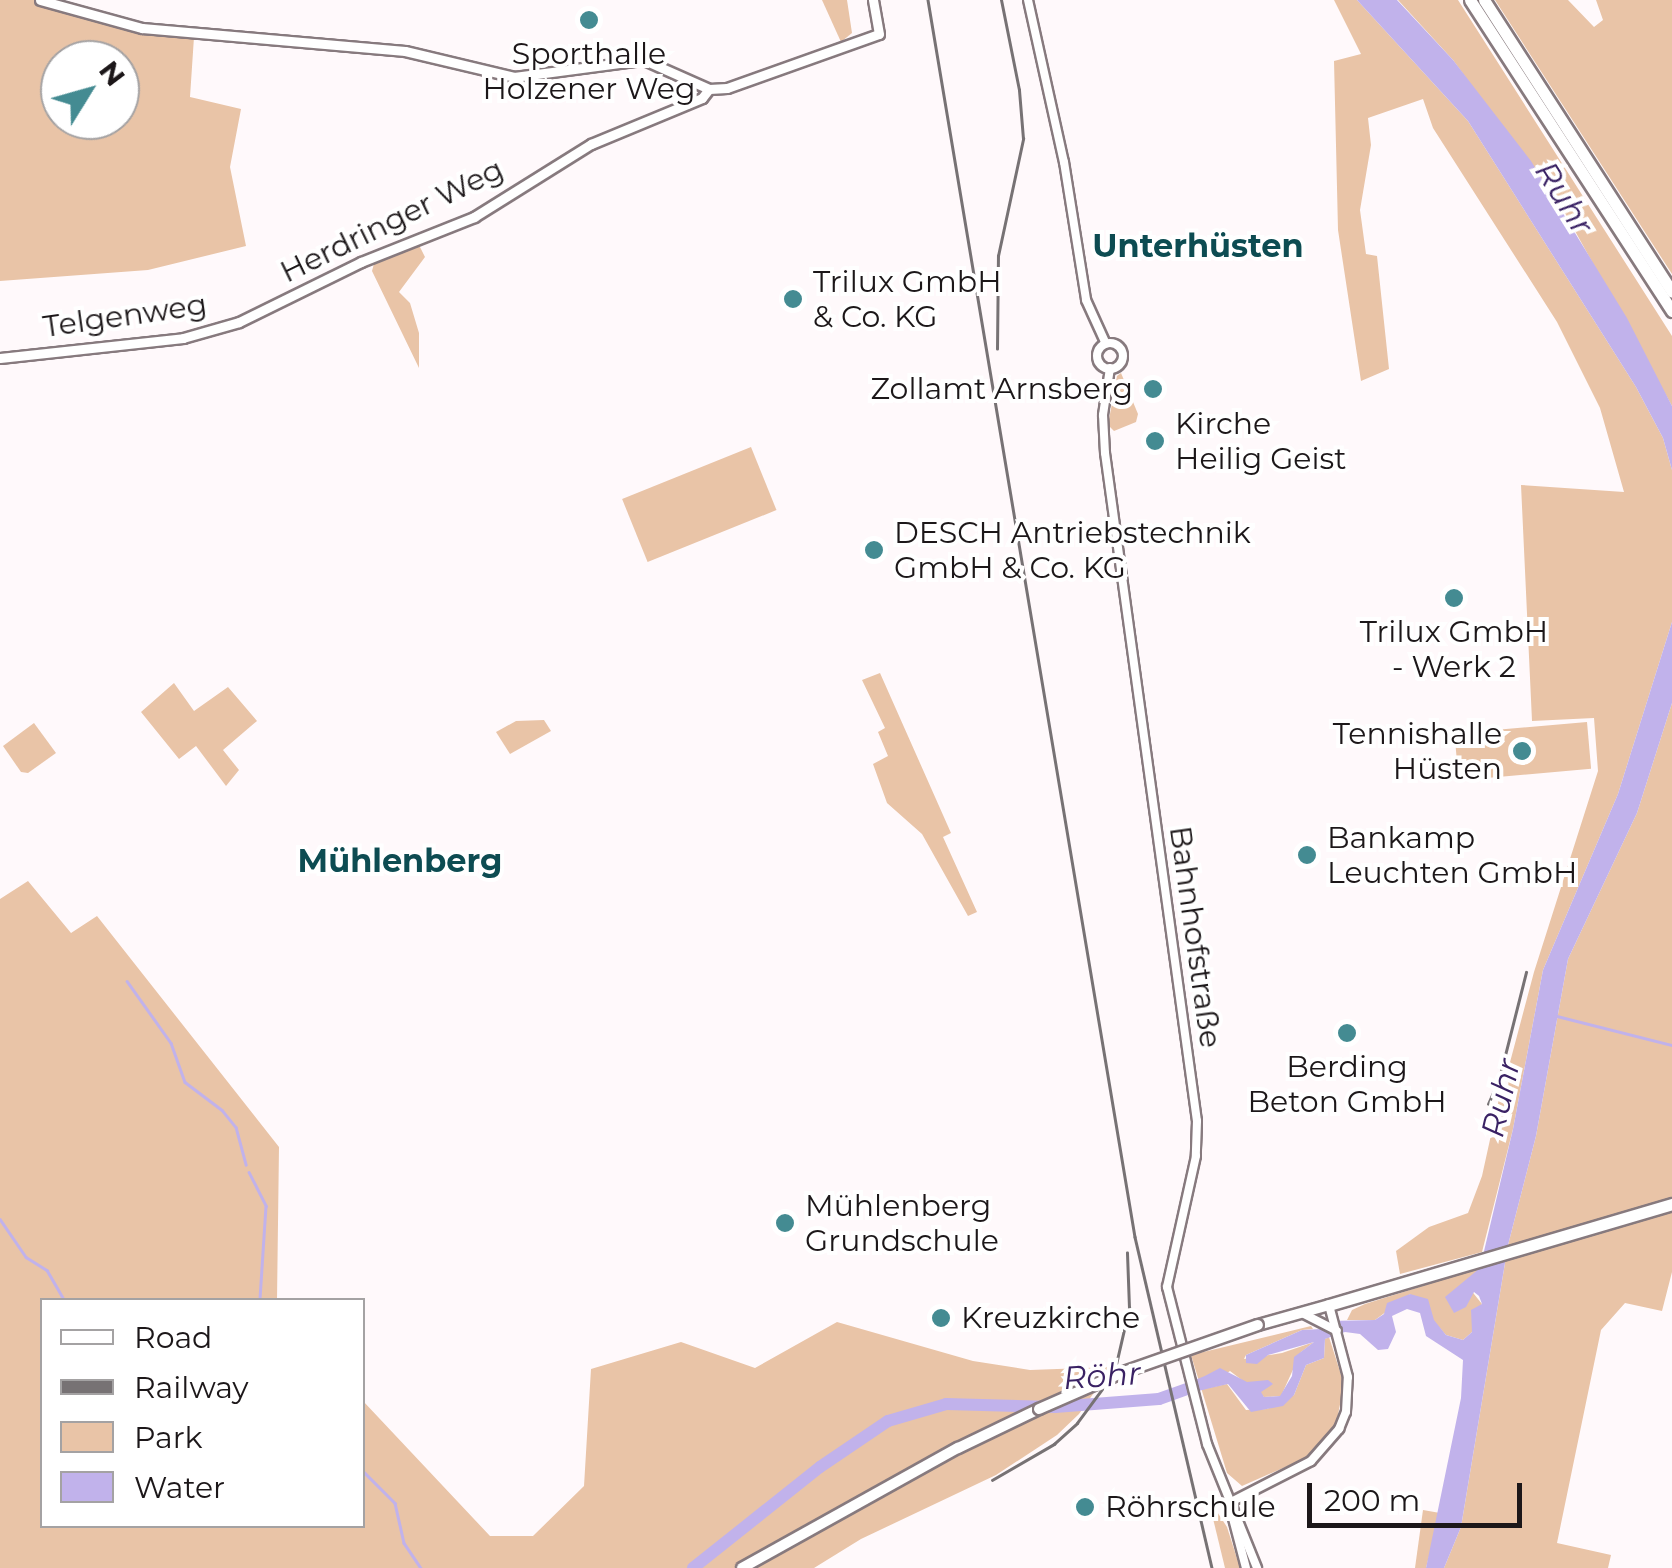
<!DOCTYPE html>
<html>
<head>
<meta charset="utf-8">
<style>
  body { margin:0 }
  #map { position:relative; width:1672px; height:1568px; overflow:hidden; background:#fff9fb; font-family:Montserrat,sans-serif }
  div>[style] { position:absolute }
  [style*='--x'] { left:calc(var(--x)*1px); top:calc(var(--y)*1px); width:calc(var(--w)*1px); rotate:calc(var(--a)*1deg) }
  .green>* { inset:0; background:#e9c4a7; transform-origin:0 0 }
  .water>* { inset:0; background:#c1b2eb }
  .stream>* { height:2.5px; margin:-1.25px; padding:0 1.25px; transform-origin:1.25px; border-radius:1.25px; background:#c1b2eb }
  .river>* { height:12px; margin:-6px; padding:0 6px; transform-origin:6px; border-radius:6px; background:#c1b2eb }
  .roads { filter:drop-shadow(2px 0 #877a7e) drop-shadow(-2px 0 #877a7e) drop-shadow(0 2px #877a7e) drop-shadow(0 -2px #877a7e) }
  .tertiary>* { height:8px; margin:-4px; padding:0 4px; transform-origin:4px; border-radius:4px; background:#fff }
  .tertiary>.ring { margin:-4px; padding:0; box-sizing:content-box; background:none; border:8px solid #fff; border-radius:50% }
  .secondary>* { height:9px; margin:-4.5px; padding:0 4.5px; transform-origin:4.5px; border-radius:4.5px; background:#fff }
  .primary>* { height:10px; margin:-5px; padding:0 5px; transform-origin:5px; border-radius:5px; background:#fff }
  .motorway>* { height:11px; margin:-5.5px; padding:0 5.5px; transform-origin:5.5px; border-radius:5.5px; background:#fff }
  .rail>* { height:2.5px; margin:-1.25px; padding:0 1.25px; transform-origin:1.25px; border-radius:1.25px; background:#777274 }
  .bridges { filter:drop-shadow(2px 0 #877a7e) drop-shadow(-2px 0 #877a7e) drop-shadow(0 2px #877a7e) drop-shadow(0 -2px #877a7e) }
  .primary-bridge>* { height:10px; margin:-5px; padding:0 5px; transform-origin:5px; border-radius:5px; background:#fff }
  .dots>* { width:28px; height:28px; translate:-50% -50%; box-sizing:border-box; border:5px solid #fff; border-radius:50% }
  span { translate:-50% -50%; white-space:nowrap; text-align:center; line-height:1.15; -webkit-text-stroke:8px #fff; paint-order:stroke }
  .poi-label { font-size:30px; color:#1c1719 }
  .left { translate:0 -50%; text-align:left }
  .right { translate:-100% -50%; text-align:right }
  .street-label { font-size:30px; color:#1c1719 }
  .water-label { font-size:32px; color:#3a2264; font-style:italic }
  .neighbourhood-label { font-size:32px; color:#0d4c52; font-weight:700 }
  .legend { position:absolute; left:40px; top:1298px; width:325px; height:230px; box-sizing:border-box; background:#fff; border:2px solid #a4a2a3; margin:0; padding:12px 18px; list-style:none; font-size:30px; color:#1c1719 }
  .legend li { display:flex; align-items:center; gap:20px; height:50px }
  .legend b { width:50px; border:2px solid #a4a2a3 }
  .north { position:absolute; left:40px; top:40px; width:100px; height:100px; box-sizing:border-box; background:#fff; border:2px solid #a4a2a3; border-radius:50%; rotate:53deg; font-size:28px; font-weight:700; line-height:40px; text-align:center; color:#1c1719 }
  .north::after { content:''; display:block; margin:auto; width:35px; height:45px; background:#448b92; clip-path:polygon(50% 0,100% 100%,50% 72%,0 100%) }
  .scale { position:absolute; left:1307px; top:1483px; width:215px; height:45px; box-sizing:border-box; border:5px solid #1c1719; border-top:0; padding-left:12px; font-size:30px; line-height:35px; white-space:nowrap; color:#1c1719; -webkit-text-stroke:8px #fff; paint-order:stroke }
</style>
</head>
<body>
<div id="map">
  <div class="green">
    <i style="clip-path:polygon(evenodd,0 0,54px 0,194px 37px,190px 97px,241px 109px,230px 167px,246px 246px,148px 270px,0 281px,0 0,60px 60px,120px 60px,120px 120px,60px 120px,60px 60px)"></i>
    <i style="clip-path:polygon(822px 0,847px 0,852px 33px,841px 42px)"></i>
    <i style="clip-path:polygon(1334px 0,1357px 0,1468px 121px,1636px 387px,1663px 438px,1672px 470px,1672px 622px,1618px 794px,1543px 970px,1513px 1129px,1482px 1252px,1400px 1274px,1396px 1251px,1429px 1227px,1468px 1213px,1482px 1176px,1500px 1094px,1508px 1093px,1509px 1066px,1534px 972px,1598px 771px,1594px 718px,1532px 721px,1521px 485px,1624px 492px,1600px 408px,1557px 322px,1433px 128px,1423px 99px,1368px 118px,1371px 145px,1360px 210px,1366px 254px,1377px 256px,1389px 369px,1361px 381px,1338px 230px,1334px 61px,1361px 54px)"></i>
    <i style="clip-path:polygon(1398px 0,1458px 0,1672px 336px,1672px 406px,1565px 213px,1453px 60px)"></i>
    <i style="clip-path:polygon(1495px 0,1568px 0,1594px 27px,1603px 20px,1596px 0,1672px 0,1672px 274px)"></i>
    <i style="clip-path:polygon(419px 245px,425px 257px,399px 292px,410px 303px,419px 333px,419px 368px,372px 271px,375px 260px)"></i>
    <i style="clip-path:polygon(1121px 373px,1138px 414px,1136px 422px,1114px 431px,1108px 425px,1117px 376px)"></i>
    <i style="left:751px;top:447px;width:68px;height:139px;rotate:68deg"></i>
    <i style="clip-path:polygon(880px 673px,951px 833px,943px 837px,977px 912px,968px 916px,922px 834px,887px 803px,873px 764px,888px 756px,878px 732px,885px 728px,862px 680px)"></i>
    <i style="clip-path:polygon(174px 683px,194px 711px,228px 687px,257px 721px,223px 750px,239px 770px,226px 786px,196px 746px,179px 759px,141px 712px)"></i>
    <i style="clip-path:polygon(1672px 703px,1672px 1272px,1662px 1311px,1625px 1303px,1601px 1330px,1557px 1543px,1611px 1555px,1608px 1568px,1444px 1568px,1461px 1527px,1508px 1245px,1536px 1136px,1568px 959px,1637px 813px)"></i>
    <i style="clip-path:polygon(544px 720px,551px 731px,510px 754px,496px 732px,516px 721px)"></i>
    <i style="left:1587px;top:722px;width:47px;height:133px;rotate:85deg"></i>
    <i style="clip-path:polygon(34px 723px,56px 753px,28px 773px,21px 772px,3px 746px)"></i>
    <i style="clip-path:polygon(28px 881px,71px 933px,97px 916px,279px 1147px,277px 1300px,42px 1300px,42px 1526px,362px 1526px,363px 1401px,490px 1536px,533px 1536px,584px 1486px,591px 1369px,681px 1342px,755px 1368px,837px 1322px,973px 1361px,1030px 1370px,1112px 1367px,1079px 1414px,1057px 1435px,996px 1475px,861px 1539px,814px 1568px,0 1568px,0 899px)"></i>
    <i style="clip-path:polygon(1480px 1268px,1466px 1284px,1482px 1304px,1474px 1314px,1472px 1332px,1463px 1340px,1446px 1335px,1410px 1294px,1375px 1320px,1347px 1320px,1352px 1310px,1365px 1304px)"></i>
    <i style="clip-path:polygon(1311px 1326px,1313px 1329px,1302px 1330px,1246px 1355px,1244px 1359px,1282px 1353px,1314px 1342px,1301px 1352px,1281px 1396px,1264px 1397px,1230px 1371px,1203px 1389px,1227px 1384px,1246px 1410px,1267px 1409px,1294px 1395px,1306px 1365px,1324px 1358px,1325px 1339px,1329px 1337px,1344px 1384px,1336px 1425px,1308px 1457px,1242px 1486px,1227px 1473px,1191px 1355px)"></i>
    <i style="clip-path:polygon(1208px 1498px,1227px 1527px,1240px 1568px,1225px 1568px)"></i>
    <i style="clip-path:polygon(1423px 1510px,1440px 1513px,1426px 1568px,1415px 1568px)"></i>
  </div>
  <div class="water">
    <i style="clip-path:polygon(1357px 0,1397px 0,1453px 60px,1531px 161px,1627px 318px,1672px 406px,1672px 470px,1663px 438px,1636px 387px,1468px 121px)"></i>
    <i style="clip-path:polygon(1672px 622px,1672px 703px,1637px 813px,1568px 959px,1536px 1136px,1508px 1245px,1461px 1527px,1444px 1568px,1426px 1568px,1461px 1398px,1463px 1360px,1426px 1336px,1420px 1313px,1407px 1309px,1392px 1316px,1396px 1332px,1388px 1349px,1378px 1350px,1360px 1334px,1345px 1332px,1325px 1339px,1324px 1358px,1306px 1365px,1294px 1395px,1283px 1406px,1251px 1412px,1228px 1384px,1202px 1390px,1201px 1378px,1220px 1368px,1247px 1382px,1268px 1380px,1273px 1384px,1261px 1392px,1264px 1397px,1280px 1396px,1292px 1376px,1294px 1357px,1314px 1342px,1268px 1355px,1257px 1364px,1246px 1363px,1246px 1355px,1302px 1330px,1321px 1329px,1329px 1321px,1375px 1320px,1384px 1314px,1387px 1303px,1410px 1294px,1428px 1299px,1434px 1320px,1446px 1335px,1463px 1340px,1472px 1332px,1471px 1310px,1482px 1304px,1479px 1296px,1474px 1292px,1466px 1307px,1454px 1313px,1445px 1297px,1480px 1268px,1513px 1129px,1543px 970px,1618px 794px)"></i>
  </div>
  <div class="stream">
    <i style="--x:127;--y:981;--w:76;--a:54.6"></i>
    <i style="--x:171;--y:1043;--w:41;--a:70.3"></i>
    <i style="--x:185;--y:1082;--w:46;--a:37.1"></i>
    <i style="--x:222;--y:1110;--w:22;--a:51"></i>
    <i style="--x:236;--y:1127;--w:39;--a:75"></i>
    <i style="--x:1557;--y:1016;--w:119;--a:14.2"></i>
    <i style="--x:249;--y:1172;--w:38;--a:63"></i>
    <i style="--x:266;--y:1206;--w:94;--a:93.7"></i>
    <i style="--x:0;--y:1219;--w:46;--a:55.6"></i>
    <i style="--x:26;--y:1257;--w:25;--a:32"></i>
    <i style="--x:47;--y:1270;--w:34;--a:60"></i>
    <i style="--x:362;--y:1470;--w:47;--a:45"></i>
    <i style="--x:395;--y:1503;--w:41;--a:77.3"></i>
    <i style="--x:404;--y:1543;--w:30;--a:56"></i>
  </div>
  <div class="river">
    <i style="--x:693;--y:1568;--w:162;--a:-38.5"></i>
    <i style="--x:820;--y:1467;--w:82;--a:-34.1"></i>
    <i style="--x:888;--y:1421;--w:60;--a:-16.3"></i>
    <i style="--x:946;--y:1404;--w:109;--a:1.6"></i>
    <i style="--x:1055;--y:1407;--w:104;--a:-4.4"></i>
    <i style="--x:1159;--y:1399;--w:59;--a:-19.7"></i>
  </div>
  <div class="roads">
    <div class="tertiary">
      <i style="--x:1028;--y:0;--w:166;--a:77.5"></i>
      <i style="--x:1064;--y:162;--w:140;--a:80.9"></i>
      <i style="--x:1086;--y:300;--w:48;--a:65.6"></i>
      <i class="ring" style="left:1097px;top:343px;width:18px;height:18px"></i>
      <i style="--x:1110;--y:368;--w:48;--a:98.5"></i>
      <i style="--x:1103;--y:415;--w:38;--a:87"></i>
      <i style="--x:1105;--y:453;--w:674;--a:82.16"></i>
      <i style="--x:1197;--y:1121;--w:35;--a:92"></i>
      <i style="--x:1196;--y:1156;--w:134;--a:102.5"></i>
      <i style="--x:1167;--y:1287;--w:162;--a:75.7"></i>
      <i style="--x:1207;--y:1444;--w:134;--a:68"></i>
      <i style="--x:1302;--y:1313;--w:39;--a:27"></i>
      <i style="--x:1229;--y:1503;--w:92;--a:-27.1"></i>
      <i style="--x:1311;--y:1461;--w:43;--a:-48.8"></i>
      <i style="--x:1339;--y:1429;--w:18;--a:-68"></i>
      <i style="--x:1346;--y:1412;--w:35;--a:-87"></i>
      <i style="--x:1348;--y:1377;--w:74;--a:-104.8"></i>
      <i style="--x:1230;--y:1507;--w:63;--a:75.3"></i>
    </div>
    <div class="secondary">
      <i style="--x:40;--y:0;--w:106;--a:15.4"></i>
      <i style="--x:142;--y:28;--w:264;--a:5"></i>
      <i style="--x:405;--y:51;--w:112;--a:13.4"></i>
      <i style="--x:514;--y:77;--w:131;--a:-7.5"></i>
      <i style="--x:644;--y:60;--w:71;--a:24"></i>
      <i style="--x:0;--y:358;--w:184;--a:-6.2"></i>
      <i style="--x:183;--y:338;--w:58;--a:-15.9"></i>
      <i style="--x:239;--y:322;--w:136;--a:-26.2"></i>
      <i style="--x:361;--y:262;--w:122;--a:-21.7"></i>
      <i style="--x:474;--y:217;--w:138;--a:-32"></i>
      <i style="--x:591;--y:144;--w:120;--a:-22.5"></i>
      <i style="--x:702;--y:98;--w:11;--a:-52"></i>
      <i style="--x:709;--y:89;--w:18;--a:-3"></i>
      <i style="--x:727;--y:88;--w:161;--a:-19.6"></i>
      <i style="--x:879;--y:34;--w:35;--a:-100"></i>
    </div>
    <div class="primary">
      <i style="--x:1258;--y:1325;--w:74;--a:-15.7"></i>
      <i style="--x:742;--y:1568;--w:247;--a:-29.1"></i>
      <i style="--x:958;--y:1448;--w:90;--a:-25.7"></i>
    </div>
    <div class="motorway">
      <i style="--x:1470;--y:0;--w:371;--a:57"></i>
      <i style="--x:1484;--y:0;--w:347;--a:57.2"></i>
      <i style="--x:1329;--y:1305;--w:358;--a:-16.4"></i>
    </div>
  </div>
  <div class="rail">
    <i style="--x:928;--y:0;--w:1254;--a:80.5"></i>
    <i style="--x:1135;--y:1237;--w:340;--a:76.9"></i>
    <i style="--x:997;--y:349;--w:93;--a:-89.4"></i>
    <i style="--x:998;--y:256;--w:120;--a:-77.9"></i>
    <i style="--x:1023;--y:139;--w:49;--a:-94.7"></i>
    <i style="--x:1019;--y:90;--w:92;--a:-101.3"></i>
    <i style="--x:1488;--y:1104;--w:27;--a:-66"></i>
    <i style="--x:1499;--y:1079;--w:110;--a:-75.8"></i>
    <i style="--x:992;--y:1480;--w:72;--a:-30.1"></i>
    <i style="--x:1054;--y:1444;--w:31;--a:-42"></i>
    <i style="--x:1077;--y:1423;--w:62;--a:-53.5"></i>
    <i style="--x:1114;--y:1373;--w:67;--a:-77"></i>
    <i style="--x:1129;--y:1308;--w:55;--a:-92.1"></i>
  </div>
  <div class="bridges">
    <div class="primary-bridge">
      <i style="--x:1039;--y:1409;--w:90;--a:-23.7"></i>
      <i style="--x:1121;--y:1373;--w:145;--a:-19.3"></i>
    </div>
  </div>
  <div class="dots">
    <i style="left:589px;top:20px;background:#448b92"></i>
    <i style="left:793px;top:299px;background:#448b92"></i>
    <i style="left:1153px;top:389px;background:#448b92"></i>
    <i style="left:1155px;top:441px;background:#448b92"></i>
    <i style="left:874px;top:550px;background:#448b92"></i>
    <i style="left:1454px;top:598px;background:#448b92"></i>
    <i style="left:1522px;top:751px;background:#448b92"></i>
    <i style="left:1307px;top:855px;background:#448b92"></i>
    <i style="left:1347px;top:1033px;background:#448b92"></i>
    <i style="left:785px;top:1223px;background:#448b92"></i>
    <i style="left:941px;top:1318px;background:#448b92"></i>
    <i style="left:1085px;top:1507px;background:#448b92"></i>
  </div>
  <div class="poi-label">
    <span style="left:589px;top:71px">Sporthalle<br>Holzener Weg</span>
    <span class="left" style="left:813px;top:299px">Trilux GmbH<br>&amp; Co. KG</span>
    <span class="right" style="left:1133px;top:389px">Zollamt Arnsberg</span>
    <span class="left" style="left:1175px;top:441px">Kirche<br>Heilig Geist</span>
    <span class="left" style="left:894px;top:550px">DESCH Antriebstechnik<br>GmbH &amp; Co. KG</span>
    <span style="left:1454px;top:649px">Trilux GmbH<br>- Werk 2</span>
    <span class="right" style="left:1502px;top:751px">Tennishalle<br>Hüsten</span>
    <span class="left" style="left:1327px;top:855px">Bankamp<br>Leuchten GmbH</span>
    <span style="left:1347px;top:1084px">Berding<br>Beton GmbH</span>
    <span class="left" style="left:805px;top:1223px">Mühlenberg<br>Grundschule</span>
    <span class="left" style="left:961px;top:1318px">Kreuzkirche</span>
    <span class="left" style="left:1105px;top:1507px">Röhrschule</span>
  </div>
  <div class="street-label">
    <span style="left:392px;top:221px;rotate:-26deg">Herdringer Weg</span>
    <span style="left:125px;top:316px;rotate:-8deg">Telgenweg</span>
    <span style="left:1195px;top:937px;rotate:82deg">Bahnhofstraße</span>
  </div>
  <div class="water-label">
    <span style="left:1564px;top:198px;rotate:58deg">Ruhr</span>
    <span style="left:1501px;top:1098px;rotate:-77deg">Ruhr</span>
    <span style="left:1102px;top:1376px;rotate:-4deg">Röhr</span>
  </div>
  <div class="neighbourhood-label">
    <span style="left:1198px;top:246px">Unterhüsten</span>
    <span style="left:400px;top:861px">Mühlenberg</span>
  </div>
  <ul class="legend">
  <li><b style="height:12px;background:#fff"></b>Road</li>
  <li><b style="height:12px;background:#777274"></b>Railway</li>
  <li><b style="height:28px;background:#e9c4a7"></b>Park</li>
  <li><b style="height:28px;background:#c1b2eb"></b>Water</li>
  </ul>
  <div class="north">N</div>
  <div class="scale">200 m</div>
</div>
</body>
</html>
